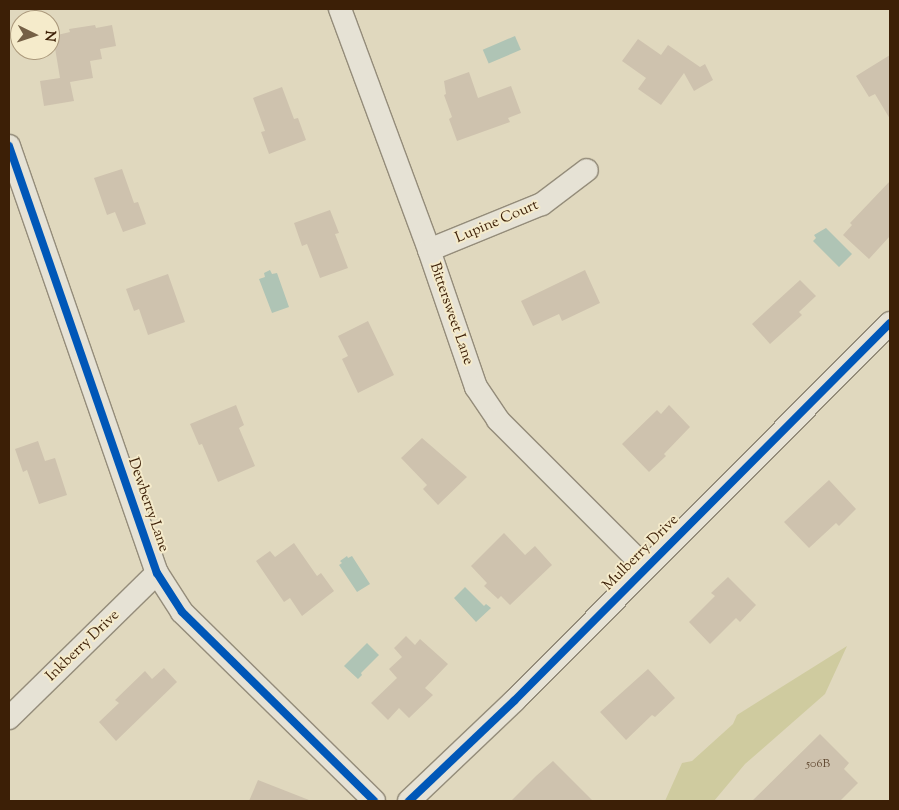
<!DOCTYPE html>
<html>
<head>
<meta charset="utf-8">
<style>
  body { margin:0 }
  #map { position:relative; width:899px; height:810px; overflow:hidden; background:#e0d8be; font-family:"Sorts Mill Goudy",serif }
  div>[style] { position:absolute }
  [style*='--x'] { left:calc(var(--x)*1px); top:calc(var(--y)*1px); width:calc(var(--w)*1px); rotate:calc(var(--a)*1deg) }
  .green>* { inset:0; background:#cfcb9f }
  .water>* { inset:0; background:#afc4b5; transform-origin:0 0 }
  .building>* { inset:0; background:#cec2ae }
  .roads { filter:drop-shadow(1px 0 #948c7a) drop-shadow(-1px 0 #948c7a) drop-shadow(0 1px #948c7a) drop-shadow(0 -1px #948c7a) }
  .minor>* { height:22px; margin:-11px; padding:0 11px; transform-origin:11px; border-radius:11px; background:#e6e2d5 }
  .cycleway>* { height:8px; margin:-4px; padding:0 4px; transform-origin:4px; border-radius:4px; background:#0057b8 }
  span { translate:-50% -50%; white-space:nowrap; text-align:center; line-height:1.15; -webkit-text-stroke:4px #f5ebcb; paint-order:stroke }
  .number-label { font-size:12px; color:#604830 }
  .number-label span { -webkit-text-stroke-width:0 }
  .street-label { font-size:15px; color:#3c1f06 }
  .frame { position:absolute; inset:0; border:10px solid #3c1f06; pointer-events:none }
  .north { position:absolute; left:10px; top:10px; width:50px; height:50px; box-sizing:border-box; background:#f5ebcb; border:1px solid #ab997c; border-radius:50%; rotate:94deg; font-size:14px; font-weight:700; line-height:20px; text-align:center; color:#3c1f06 }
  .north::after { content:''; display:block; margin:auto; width:18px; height:22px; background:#756046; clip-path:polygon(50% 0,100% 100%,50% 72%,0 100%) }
</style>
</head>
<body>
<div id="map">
  <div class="green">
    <i style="clip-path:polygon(847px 646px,825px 694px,745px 764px,714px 801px,665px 801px,682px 763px,692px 761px,733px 724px,737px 715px)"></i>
  </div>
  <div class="water">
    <i style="left:515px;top:36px;width:15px;height:35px;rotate:67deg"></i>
    <i style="clip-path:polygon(826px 228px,852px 254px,839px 267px,813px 241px,816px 238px,814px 235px)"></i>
    <i style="clip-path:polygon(270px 270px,272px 274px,277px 273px,289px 307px,272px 313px,259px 279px,265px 277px,264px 273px)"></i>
    <i style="clip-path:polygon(347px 556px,348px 558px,352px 556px,370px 584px,357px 592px,339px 565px,342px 563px,340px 561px)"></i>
    <i style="clip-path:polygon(465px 587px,484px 606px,486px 604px,491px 608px,476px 622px,454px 598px)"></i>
    <i style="clip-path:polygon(367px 643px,379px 655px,361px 673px,362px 675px,358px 679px,344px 666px)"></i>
  </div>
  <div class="building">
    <i style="clip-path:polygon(95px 25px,96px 28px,112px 25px,116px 46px,100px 49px,102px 59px,90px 61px,93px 78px,70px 82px,74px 101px,44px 106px,40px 81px,60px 78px,53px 36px,70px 32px,69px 29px)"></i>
    <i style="clip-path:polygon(638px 39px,661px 55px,668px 45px,700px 67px,705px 64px,713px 80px,694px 91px,684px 73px,661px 105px,638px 89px,646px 78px,622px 61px)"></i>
    <i style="clip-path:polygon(890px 55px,890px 119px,875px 94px,869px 97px,856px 76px)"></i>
    <i style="clip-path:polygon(469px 72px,478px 98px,511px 86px,521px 113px,508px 118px,510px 122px,457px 141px,449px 119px,452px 117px,444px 95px,446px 94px,444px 81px)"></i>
    <i style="clip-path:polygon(282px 87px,294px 119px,298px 118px,306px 140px,269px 154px,261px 132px,265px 131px,253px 98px)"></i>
    <i style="clip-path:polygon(122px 169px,134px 203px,138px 202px,146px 224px,123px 232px,115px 212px,107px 215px,94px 178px)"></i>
    <i style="clip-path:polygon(890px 181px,890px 236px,869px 259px,843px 235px,852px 225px,850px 223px)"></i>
    <i style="clip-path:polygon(330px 210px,339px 233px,335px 234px,348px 268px,320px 278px,307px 244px,302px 246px,294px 223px)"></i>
    <i style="clip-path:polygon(585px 270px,600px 303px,562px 321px,559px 314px,533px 326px,521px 301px)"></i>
    <i style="clip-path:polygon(168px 274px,185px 322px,148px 335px,139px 309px,134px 311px,126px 289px)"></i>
    <i style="clip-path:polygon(800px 280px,816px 296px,799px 312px,802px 315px,770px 344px,752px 324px)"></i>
    <i style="clip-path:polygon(368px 321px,394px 375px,358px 393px,342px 359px,348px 356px,338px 336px)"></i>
    <i style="clip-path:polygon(236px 405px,244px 425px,239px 428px,255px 466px,218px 482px,202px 444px,199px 445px,190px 424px)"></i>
    <i style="clip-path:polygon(669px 405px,690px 427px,664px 454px,666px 456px,649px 472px,622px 444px,657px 410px,661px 414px)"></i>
    <i style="clip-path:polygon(422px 438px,467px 477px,438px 505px,423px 489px,427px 485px,401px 458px)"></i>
    <i style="clip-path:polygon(38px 441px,45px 461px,55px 458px,67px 495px,39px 504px,27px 470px,23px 472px,15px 449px)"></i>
    <i style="clip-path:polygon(829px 480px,856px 509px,839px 526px,836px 523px,809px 548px,784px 522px)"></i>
    <i style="clip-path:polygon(504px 533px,525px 555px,535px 546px,552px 565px,510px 605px,501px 596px,498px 599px,484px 586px,487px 583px,471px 566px)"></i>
    <i style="clip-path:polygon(294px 543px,317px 576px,321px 573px,334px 591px,302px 616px,290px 598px,284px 602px,256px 561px,270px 551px,275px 557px)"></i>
    <i style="clip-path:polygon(728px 577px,756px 605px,740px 622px,736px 618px,710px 644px,689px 622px,715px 596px,711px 593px)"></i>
    <i style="clip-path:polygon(406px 636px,415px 645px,420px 639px,448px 664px,425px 688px,433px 695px,409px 718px,399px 708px,388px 720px,371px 703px,397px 678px,389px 669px,402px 657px,394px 648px)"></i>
    <i style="clip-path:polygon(164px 668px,177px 682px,116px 741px,99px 722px,119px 703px,115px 700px,145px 671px,152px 679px)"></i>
    <i style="clip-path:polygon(648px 669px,675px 698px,655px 717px,652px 715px,626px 740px,600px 712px)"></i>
    <i style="clip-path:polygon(820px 734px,849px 763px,844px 769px,858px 783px,840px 801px,752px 801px)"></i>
    <i style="clip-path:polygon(553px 761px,593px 801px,511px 801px,536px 776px)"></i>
    <i style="clip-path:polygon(258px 780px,309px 800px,308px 801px,249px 801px)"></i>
  </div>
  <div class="roads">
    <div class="minor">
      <i style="--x:340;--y:9;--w:257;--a:69.7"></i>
      <i style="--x:429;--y:250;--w:145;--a:71.1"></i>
      <i style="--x:476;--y:387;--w:40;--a:56"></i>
      <i style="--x:498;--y:420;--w:208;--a:45"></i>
      <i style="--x:9;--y:146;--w:452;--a:70.9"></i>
      <i style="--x:157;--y:573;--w:46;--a:57.3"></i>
      <i style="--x:182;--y:612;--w:269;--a:44.5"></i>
      <i style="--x:429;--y:250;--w:122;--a:-22.2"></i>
      <i style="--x:542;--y:204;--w:56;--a:-37.1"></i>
      <i style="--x:9;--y:718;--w:207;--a:-44.4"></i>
      <i style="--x:409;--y:801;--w:145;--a:-43.6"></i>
      <i style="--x:514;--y:701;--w:533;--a:-45.15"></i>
    </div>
  </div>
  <div class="cycleway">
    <i style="--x:9;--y:146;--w:452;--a:70.9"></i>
    <i style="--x:157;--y:573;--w:46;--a:57.3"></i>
    <i style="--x:182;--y:612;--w:269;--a:44.5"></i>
    <i style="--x:409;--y:801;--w:145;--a:-43.6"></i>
    <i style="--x:514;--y:701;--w:533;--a:-45.15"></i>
  </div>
  <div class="number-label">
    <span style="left:818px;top:765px">506B</span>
  </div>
  <div class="street-label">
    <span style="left:497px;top:222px;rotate:-23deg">Lupine Court</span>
    <span style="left:451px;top:314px;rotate:71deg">Bittersweet Lane</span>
    <span style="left:148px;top:505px;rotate:71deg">Dewberry Lane</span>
    <span style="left:641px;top:553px;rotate:-45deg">Mulberry Drive</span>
    <span style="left:83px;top:646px;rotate:-44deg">Inkberry Drive</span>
  </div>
  <div class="frame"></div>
  <div class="north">N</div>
</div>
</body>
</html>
